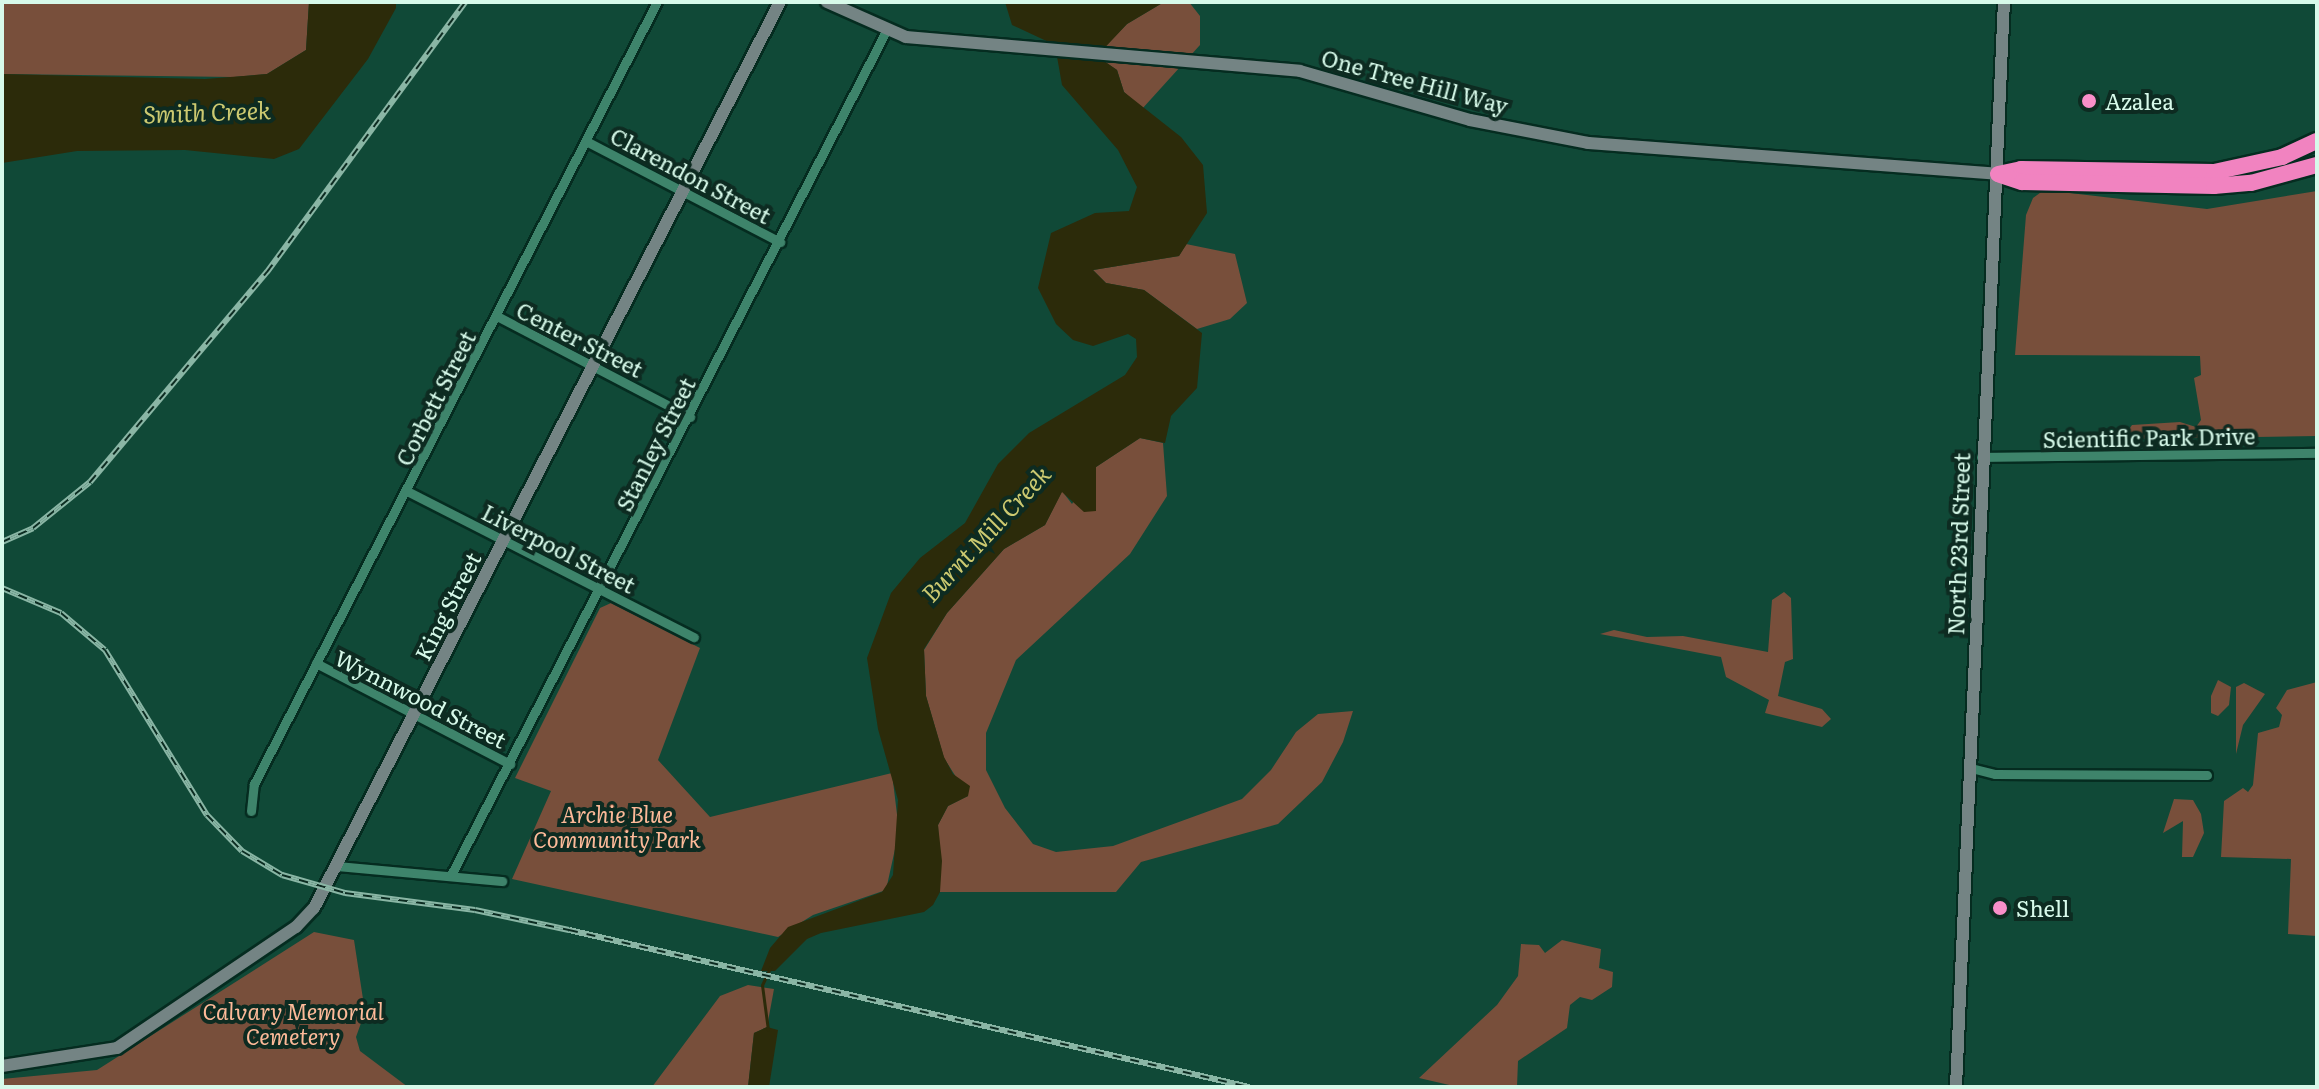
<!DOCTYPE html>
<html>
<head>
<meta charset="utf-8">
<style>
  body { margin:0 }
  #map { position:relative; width:2319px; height:1089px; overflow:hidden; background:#104937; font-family:Literata,serif }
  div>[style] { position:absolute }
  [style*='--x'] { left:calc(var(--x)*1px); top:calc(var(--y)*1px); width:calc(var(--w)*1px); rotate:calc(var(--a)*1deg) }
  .green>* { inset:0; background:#784f3b }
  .water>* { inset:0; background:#2c2b0a }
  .stream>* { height:3px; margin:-1.5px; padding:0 1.5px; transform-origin:1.5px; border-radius:1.5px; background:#2c2b0a }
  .roads { filter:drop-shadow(2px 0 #052c20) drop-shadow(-2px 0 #052c20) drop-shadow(0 2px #052c20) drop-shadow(0 -2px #052c20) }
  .street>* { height:9px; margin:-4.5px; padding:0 4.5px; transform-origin:4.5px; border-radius:4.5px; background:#3e846b }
  .secondary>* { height:12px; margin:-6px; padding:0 6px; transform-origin:6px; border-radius:6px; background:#748484 }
  .highway>* { height:16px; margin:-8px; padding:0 8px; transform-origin:8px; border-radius:8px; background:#f183c0 }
  .rail>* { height:6px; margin-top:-3px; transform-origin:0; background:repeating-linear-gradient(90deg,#0d2b21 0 9px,#8ab6a5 0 18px); box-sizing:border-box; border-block:2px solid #8ab6a5 }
  .dots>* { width:22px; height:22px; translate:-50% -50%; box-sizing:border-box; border:4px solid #0d2b21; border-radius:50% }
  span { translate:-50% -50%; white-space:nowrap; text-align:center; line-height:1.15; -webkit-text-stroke:8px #0d2b21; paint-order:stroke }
  .street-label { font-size:22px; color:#d7faea }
  .poi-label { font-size:22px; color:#d7faea }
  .left { translate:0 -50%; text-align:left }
  .park-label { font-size:22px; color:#fdba99; font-style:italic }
  .water-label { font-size:24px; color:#ccc970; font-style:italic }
  .frame { position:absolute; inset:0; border:4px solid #d7faea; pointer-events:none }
</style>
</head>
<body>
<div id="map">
  <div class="green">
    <i style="clip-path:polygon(2px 2px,309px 2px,306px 50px,267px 74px,234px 77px,2px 74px)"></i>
    <i style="clip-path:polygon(1164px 2px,1189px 2px,1200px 16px,1200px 45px,1142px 109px,1124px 92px,1117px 70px,1096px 56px,1127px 24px)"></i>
    <i style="clip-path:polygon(2044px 190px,2207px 209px,2317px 191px,2317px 436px,2122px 439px,2132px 425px,2180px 422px,2196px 427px,2201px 420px,2194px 378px,2201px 375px,2200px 356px,2015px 355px,2026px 215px,2033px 198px)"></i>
    <i style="clip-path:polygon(1186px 244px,1235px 254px,1247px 303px,1230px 319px,1197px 329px,1144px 290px,1106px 283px,1093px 270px,1179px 256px)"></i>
    <i style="clip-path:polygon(1140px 438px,1163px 443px,1167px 496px,1130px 554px,1016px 660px,986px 733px,986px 770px,1005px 808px,1033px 844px,1056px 852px,1113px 846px,1242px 799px,1271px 770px,1296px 732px,1318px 714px,1353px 711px,1343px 742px,1322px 782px,1278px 824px,1141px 862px,1116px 892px,940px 892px,938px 825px,948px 806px,968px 796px,944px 758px,926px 696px,924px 650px,947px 613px,1004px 549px,1045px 525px,1062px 491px,1072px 504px,1096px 467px)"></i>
    <i style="clip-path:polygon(1784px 592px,1791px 598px,1793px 659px,1785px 662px,1778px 696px,1822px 709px,1831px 719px,1822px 727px,1765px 713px,1769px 700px,1726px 677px,1721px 657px,1600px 634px,1614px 630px,1647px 637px,1683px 636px,1768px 652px,1772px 600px)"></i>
    <i style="clip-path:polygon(611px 603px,700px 648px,658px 760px,710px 817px,892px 773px,899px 831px,886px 890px,813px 915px,778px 937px,512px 879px,551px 791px,515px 778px,600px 608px)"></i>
    <i style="clip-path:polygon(2218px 680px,2231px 687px,2229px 705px,2218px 716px,2211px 713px,2211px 696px)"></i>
    <i style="clip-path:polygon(2317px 682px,2317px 936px,2288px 934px,2291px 859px,2221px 857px,2224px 801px,2243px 788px,2248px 792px,2253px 785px,2258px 733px,2279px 727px,2282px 715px,2276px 708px,2287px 690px)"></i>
    <i style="clip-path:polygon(2244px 683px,2265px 694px,2243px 725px,2236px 754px,2236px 687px)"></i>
    <i style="clip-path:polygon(2174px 799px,2193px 800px,2201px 814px,2204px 833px,2193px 857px,2182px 857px,2183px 821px,2163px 833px)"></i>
    <i style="clip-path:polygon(314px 932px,354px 940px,365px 1012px,356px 1037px,360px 1051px,408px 1087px,2px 1087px,2px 1079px,97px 1070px)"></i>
    <i style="clip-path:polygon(1562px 940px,1601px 949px,1599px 968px,1613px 972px,1612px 987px,1592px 1000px,1580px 997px,1570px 1005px,1567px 1028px,1518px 1061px,1517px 1087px,1458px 1087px,1419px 1078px,1497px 1005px,1518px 976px,1521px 944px,1539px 945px,1545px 953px)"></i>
    <i style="clip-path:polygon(748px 985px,774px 989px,767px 1027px,754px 1033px,748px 1087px,652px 1087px,720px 996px)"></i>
  </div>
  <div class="water">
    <i style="clip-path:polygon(309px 2px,396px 2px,396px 8px,368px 59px,299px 149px,274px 159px,185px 150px,77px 151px,2px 163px,2px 74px,205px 79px,267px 74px,306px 50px)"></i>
    <i style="clip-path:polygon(1005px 2px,1164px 2px,1127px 24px,1097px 56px,1117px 70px,1124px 92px,1181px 137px,1203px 165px,1207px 213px,1179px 256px,1093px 270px,1106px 283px,1144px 290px,1202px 333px,1197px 388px,1171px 416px,1165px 443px,1140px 438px,1096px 467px,1096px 511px,1084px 512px,1062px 492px,1045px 525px,1004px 549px,947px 613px,924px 649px,926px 696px,944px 757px,953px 774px,970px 786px,968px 796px,948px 806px,938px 825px,942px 861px,940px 892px,933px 905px,924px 912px,821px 933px,807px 939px,775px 971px,761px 971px,770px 948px,788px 927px,882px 892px,893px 875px,898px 800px,878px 729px,867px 658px,891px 593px,920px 558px,965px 523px,998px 464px,1029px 433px,1125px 375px,1137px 357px,1136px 339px,1128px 334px,1093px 346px,1073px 340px,1056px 324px,1038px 288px,1051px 233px,1095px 213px,1129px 211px,1137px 187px,1118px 150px,1062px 85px,1055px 45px,1012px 25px)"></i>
    <i style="clip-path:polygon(767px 1027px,778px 1030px,769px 1087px,748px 1087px,754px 1033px)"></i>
  </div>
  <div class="stream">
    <i style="--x:768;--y:1030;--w:45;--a:-97.6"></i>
    <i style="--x:762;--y:985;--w:19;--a:-65"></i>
  </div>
  <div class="roads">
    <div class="street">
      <i style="--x:586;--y:141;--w:219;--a:27.5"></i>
      <i style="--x:497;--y:316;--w:218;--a:27.6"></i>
      <i style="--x:1981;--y:457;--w:336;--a:-0.7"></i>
      <i style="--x:407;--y:491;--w:322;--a:27"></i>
      <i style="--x:316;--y:663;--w:219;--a:27.5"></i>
      <i style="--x:1971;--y:768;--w:25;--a:14"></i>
      <i style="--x:1995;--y:774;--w:212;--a:0.3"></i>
      <i style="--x:251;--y:811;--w:27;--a:-84"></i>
      <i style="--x:254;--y:784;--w:880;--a:-62.74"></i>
      <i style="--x:336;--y:866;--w:167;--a:5.2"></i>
      <i style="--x:452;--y:873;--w:947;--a:-62.73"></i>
    </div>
    <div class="secondary">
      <i style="--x:827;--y:2;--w:86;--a:23.9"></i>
      <i style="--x:906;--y:37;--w:395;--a:4.9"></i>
      <i style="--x:1300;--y:71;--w:177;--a:16.1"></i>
      <i style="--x:1470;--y:120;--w:120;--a:11"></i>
      <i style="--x:1588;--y:143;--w:411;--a:4.3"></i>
      <i style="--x:2;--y:1066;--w:116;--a:-8.9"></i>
      <i style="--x:117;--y:1048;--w:216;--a:-34.1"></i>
      <i style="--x:296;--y:927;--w:26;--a:-47"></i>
      <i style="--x:314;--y:908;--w:1019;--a:-62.78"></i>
      <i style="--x:1956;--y:1087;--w:1086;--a:-87.47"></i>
    </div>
    <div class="highway">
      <i style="--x:1998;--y:174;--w:24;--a:-12"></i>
      <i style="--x:2021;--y:169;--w:193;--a:0.9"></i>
      <i style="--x:2214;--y:172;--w:70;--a:-12.4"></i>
      <i style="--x:2282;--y:157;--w:38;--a:-25"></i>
      <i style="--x:2000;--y:175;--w:23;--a:18"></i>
      <i style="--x:2022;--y:182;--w:192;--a:1.2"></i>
      <i style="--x:2214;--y:186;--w:37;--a:-5"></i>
      <i style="--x:2251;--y:183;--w:68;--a:-15.3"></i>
    </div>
  </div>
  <div class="rail">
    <i style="--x:2;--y:542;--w:34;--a:-24"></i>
    <i style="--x:33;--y:528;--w:73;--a:-38.9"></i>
    <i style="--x:90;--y:482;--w:275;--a:-49.9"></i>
    <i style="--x:267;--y:272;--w:335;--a:-53.7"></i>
    <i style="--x:2;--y:588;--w:64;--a:23"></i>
    <i style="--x:61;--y:613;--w:57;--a:40.1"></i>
    <i style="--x:105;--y:650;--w:194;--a:58.3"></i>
    <i style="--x:207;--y:815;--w:50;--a:45.8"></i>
    <i style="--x:242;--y:851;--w:47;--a:31"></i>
    <i style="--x:282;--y:875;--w:66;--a:15.9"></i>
    <i style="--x:345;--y:893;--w:131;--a:7.5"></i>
    <i style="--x:475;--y:910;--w:96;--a:12"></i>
    <i style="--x:569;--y:930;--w:698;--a:13"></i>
  </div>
  <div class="dots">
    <i style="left:2089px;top:101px;background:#f98fc9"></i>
    <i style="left:2000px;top:908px;background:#f98fc9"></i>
  </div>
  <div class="street-label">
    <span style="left:1415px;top:81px;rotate:15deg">One Tree Hill Way</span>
    <span style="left:691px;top:175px;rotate:28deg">Clarendon Street</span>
    <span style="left:580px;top:339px;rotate:27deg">Center Street</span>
    <span style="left:435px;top:398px;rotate:-63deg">Corbett Street</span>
    <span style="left:2149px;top:437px;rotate:-1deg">Scientific Park Drive</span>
    <span style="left:655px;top:444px;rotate:-63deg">Stanley Street</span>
    <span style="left:1958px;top:544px;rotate:-88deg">North 23rd Street</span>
    <span style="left:559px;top:548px;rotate:27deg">Liverpool Street</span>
    <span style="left:447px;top:606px;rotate:-63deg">King Street</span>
    <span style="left:421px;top:698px;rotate:27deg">Wynnwood Street</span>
  </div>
  <div class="poi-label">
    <span class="left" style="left:2105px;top:101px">Azalea</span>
    <span class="left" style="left:2016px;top:908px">Shell</span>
  </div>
  <div class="park-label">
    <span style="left:617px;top:826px">Archie Blue<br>Community Park</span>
    <span style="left:293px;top:1023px">Calvary Memorial<br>Cemetery</span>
  </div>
  <div class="water-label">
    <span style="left:207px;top:111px;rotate:-2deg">Smith Creek</span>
    <span style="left:985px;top:533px;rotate:-47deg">Burnt Mill Creek</span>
  </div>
  <div class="frame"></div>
</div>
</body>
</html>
